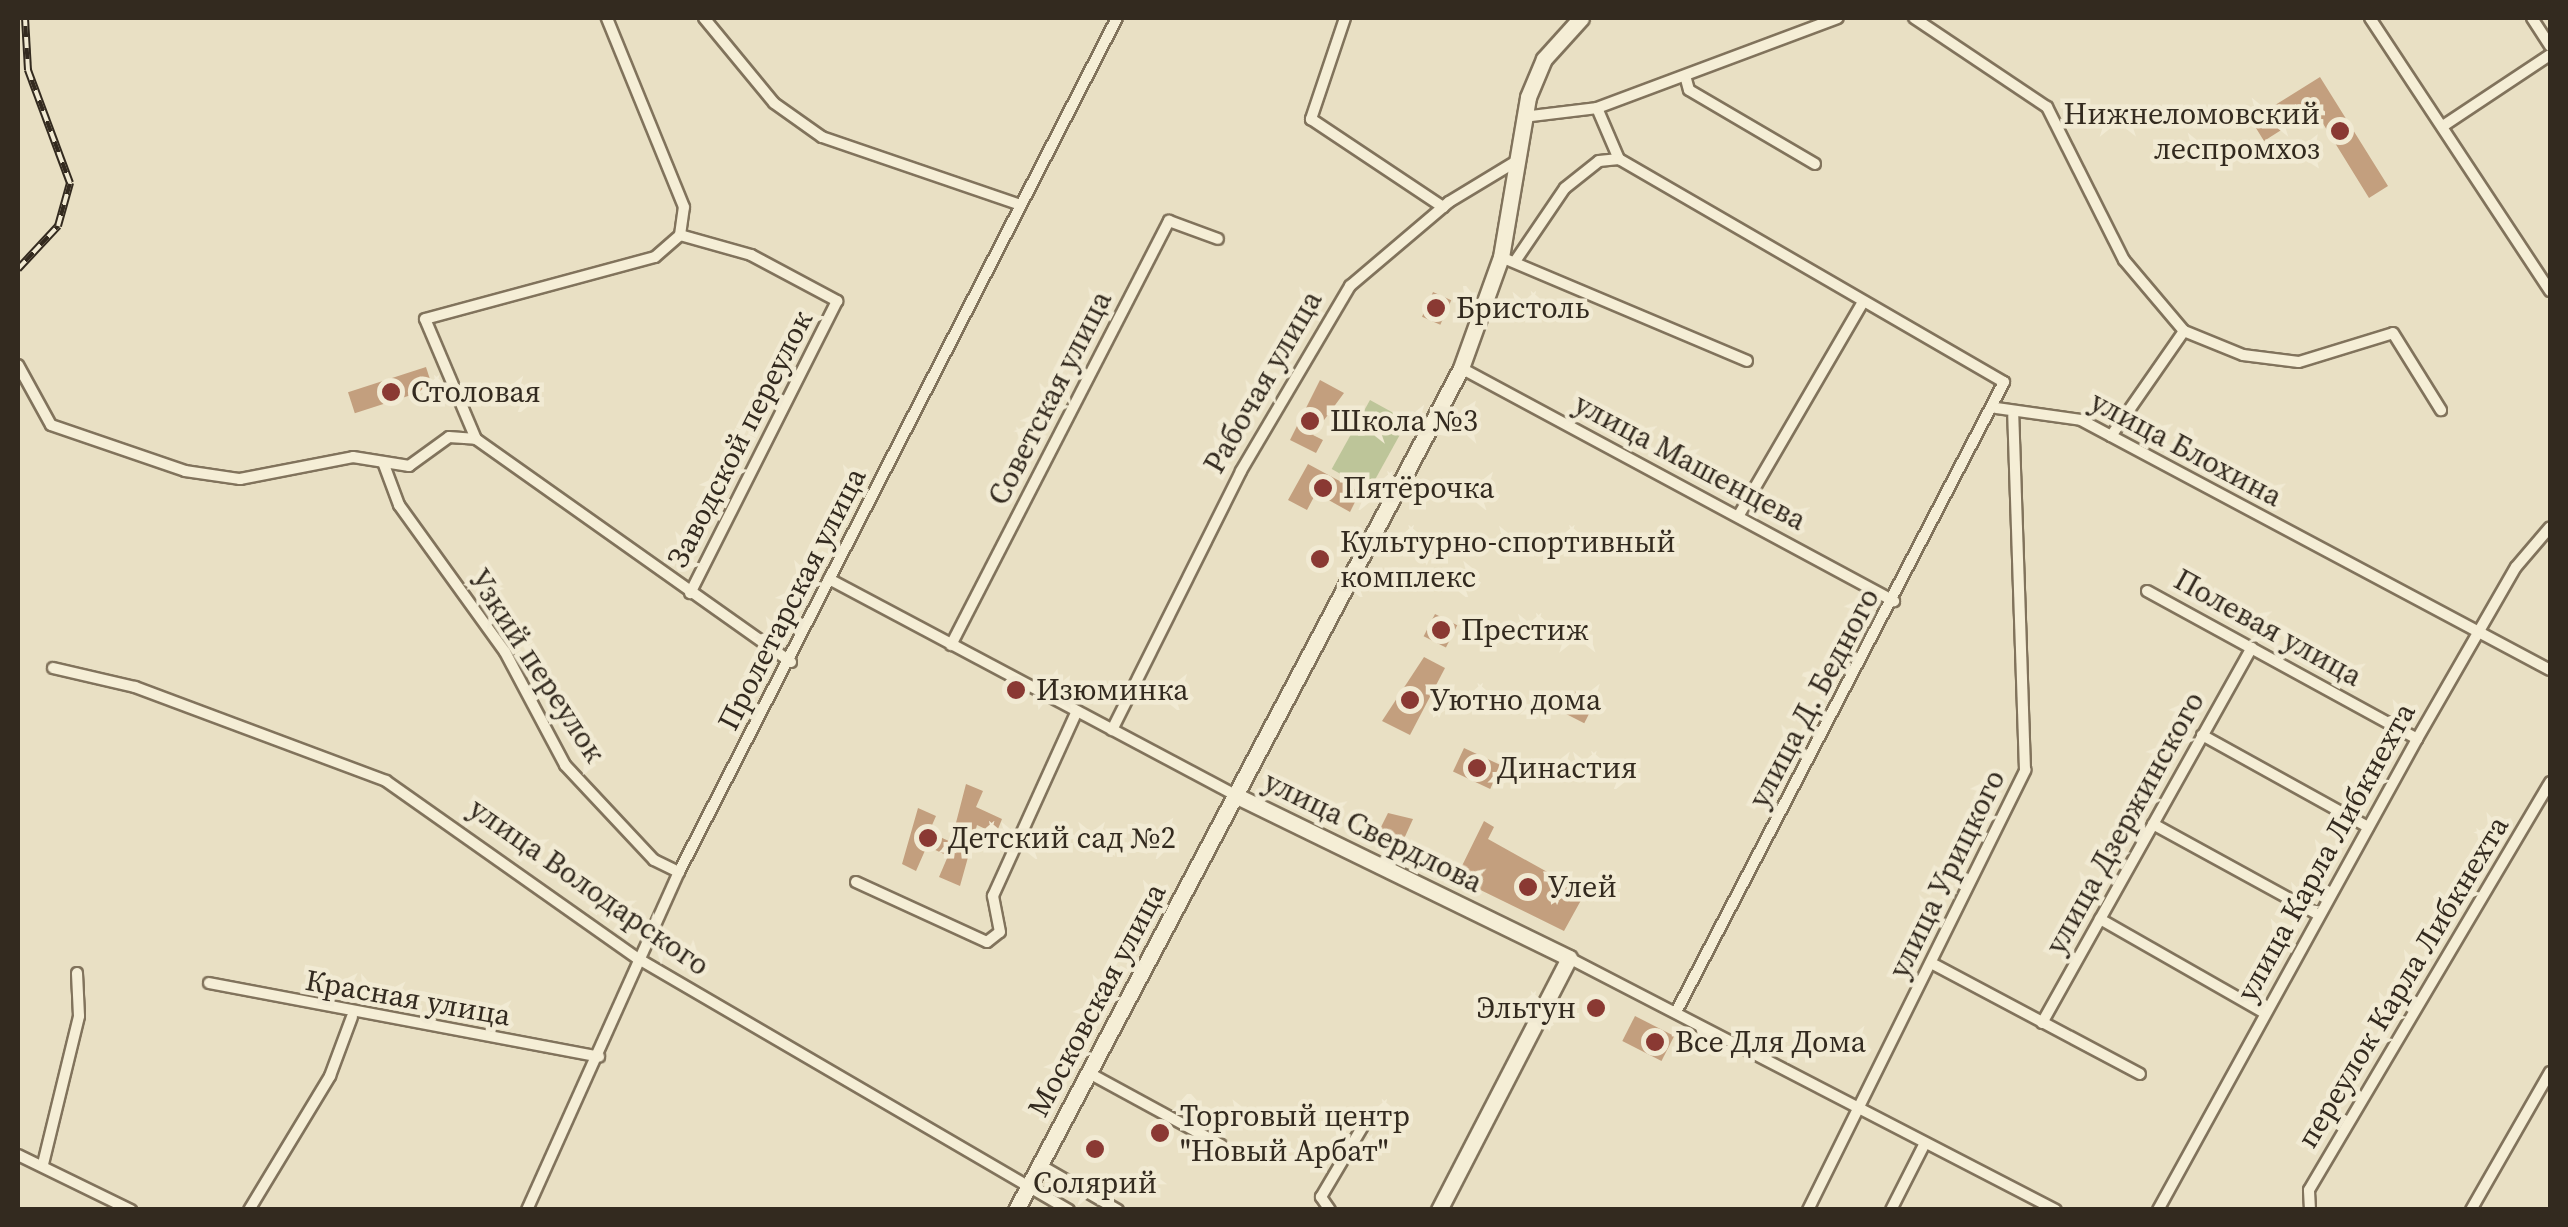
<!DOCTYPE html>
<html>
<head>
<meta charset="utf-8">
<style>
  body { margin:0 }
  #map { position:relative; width:2568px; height:1227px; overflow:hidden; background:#e9e0c4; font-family:"Source Serif 4",serif }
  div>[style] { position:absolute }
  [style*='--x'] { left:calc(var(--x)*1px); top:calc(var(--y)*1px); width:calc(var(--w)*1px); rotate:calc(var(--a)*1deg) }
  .green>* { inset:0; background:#bdc599; transform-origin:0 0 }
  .building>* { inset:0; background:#c39f7e; transform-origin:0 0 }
  .roads { filter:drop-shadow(2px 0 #81735c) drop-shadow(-2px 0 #81735c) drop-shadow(0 2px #81735c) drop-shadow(0 -2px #81735c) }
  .street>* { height:10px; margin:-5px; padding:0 5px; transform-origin:5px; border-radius:5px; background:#f5eed6 }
  .secondary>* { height:15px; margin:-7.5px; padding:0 7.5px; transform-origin:7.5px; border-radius:7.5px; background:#f5eed6 }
  .rail>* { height:8px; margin-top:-4px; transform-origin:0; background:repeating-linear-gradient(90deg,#f1ead3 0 11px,#332a1f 0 22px); box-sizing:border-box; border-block:2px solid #332a1f }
  .dots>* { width:28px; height:28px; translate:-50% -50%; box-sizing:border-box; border:5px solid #f1ead3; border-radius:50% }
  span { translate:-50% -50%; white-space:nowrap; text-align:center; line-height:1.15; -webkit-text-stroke:9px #f1ead3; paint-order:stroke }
  .poi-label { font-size:30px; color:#332a1f }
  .right { translate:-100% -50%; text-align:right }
  .left { translate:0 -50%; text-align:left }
  .street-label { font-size:30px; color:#332a1f }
  .frame { position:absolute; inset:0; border:20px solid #332a1f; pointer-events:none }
</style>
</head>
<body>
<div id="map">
  <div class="green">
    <i style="left:1370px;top:400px;width:43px;height:79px;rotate:29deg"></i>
  </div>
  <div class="building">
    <i style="clip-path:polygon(2320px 77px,2388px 186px,2369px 198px,2314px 109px,2264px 141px,2251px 120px)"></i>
    <i style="left:1433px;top:292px;width:20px;height:27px;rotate:24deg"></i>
    <i style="left:426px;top:367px;width:22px;height:82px;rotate:72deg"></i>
    <i style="clip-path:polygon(1320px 380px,1344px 393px,1313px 435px,1323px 440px,1316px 453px,1290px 440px)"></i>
    <i style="clip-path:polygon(1308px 464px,1360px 492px,1350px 512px,1316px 493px,1307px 510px,1288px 500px)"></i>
    <i style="left:1435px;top:614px;width:25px;height:25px;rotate:27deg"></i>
    <i style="clip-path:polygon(1424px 657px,1445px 668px,1410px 735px,1382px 721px)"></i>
    <i style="left:1576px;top:691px;width:22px;height:25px;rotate:27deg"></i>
    <i style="left:1464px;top:748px;width:41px;height:26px;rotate:25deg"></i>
    <i style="clip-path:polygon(966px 784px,983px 791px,976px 807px,1002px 819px,996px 834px,977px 825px,960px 886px,939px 877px,948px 856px,927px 846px,916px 871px,902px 864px,918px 808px,936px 816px,929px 832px,951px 842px)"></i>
    <i style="clip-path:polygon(1388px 813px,1413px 819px,1403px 841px,1379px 831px)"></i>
    <i style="clip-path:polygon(1484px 821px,1494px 827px,1488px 839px,1585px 893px,1564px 931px,1456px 878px)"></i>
    <i style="left:1635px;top:1016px;width:44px;height:28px;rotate:27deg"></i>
  </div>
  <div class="roads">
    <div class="street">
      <i style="--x:704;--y:18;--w:110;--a:50.5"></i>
      <i style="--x:774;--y:103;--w:59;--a:35.3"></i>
      <i style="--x:822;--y:137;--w:210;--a:18.9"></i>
      <i style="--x:1345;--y:18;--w:107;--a:108.6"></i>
      <i style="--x:1311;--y:119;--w:159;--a:33.7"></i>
      <i style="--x:1914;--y:18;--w:160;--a:33.8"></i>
      <i style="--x:2047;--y:107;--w:171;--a:63.3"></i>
      <i style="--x:2124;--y:260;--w:93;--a:49.8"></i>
      <i style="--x:2184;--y:331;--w:128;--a:124.8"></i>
      <i style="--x:2370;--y:18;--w:327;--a:56.6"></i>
      <i style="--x:2532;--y:18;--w:33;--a:57"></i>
      <i style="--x:1686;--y:79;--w:11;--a:75"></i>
      <i style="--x:1689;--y:90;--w:146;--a:30.4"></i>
      <i style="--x:1597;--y:108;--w:56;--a:66.7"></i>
      <i style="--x:1619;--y:159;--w:445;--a:30.1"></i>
      <i style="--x:2004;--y:382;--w:710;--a:117.5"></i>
      <i style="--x:1523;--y:117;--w:75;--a:-6.9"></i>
      <i style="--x:1597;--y:108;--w:257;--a:-20.5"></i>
      <i style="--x:2443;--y:126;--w:128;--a:-33.6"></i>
      <i style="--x:680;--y:235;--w:74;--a:15.7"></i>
      <i style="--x:751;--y:255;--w:98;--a:28.1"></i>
      <i style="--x:837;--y:301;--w:327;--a:116.7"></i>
      <i style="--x:1501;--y:257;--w:267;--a:22.9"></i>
      <i style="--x:1516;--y:260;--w:87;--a:-55.8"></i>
      <i style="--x:1565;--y:188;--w:43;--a:-38.5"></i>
      <i style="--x:1599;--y:161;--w:20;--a:-6"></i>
      <i style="--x:2184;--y:331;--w:64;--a:22.1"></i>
      <i style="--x:2243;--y:355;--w:56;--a:7.1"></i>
      <i style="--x:2299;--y:362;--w:98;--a:-17.1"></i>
      <i style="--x:2393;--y:333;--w:91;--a:58.1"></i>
      <i style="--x:18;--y:365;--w:68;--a:61.2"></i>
      <i style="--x:51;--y:425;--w:142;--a:18.9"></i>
      <i style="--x:185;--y:471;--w:56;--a:8.3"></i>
      <i style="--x:240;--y:479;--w:115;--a:-11"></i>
      <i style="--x:353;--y:457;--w:57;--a:9.1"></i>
      <i style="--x:409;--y:466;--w:49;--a:-35.9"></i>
      <i style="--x:449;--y:437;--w:27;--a:4"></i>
      <i style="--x:476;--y:439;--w:386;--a:35.3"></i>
      <i style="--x:1461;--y:368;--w:492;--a:28.3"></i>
      <i style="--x:1996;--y:408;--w:86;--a:8"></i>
      <i style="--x:2081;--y:420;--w:531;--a:28.06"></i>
      <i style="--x:476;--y:439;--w:130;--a:-113"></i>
      <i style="--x:425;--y:319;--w:238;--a:-15.1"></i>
      <i style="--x:655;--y:257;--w:33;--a:-41"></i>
      <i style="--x:680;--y:235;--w:28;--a:-82"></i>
      <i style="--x:684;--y:207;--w:204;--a:-112.2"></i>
      <i style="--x:383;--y:462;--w:46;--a:69.6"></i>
      <i style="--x:399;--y:505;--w:181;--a:54.2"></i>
      <i style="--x:505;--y:652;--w:128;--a:62"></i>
      <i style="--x:565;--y:765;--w:130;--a:46.9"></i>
      <i style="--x:654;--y:860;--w:28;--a:26"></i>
      <i style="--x:1739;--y:515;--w:246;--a:-59.8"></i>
      <i style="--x:829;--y:579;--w:462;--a:28"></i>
      <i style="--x:2147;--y:591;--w:308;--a:28.7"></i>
      <i style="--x:951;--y:645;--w:477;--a:-62.8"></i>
      <i style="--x:1169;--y:221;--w:52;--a:20.2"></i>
      <i style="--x:53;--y:668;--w:84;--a:13"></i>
      <i style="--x:135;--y:687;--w:268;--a:20.5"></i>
      <i style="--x:386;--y:781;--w:307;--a:35.2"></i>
      <i style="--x:637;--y:958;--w:500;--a:30.26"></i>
      <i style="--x:1112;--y:730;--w:289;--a:-63.5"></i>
      <i style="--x:1241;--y:471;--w:215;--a:-59.5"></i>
      <i style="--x:1350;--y:286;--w:130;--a:-40.3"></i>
      <i style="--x:1449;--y:202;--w:77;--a:-31.2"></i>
      <i style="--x:2202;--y:735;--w:190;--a:29"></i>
      <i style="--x:2153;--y:824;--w:189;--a:28.7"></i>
      <i style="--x:856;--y:882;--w:144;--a:24.6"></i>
      <i style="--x:987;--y:942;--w:16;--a:-38"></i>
      <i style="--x:1000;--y:932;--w:37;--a:-101"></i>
      <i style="--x:993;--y:896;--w:203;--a:-65.6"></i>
      <i style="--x:2100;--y:919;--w:190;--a:29.7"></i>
      <i style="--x:1569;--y:958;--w:548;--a:27.36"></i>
      <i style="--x:1935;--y:965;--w:232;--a:28"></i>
      <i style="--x:209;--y:983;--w:397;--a:10.7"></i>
      <i style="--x:2042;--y:1023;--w:430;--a:-60.8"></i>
      <i style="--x:1089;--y:1073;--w:150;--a:28.6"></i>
      <i style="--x:18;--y:1155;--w:126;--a:26"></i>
      <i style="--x:43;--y:1164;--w:152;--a:-76.3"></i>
      <i style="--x:79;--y:1016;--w:43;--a:-92.7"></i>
      <i style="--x:1040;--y:1165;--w:90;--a:30"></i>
      <i style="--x:249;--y:1210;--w:157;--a:-58.8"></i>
      <i style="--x:330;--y:1076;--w:63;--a:-69.6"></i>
      <i style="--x:527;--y:1210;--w:371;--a:-65.8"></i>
      <i style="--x:679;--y:872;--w:960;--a:-62.85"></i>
      <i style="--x:1330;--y:1210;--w:16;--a:-125"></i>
      <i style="--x:1321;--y:1197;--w:82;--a:-59.4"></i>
      <i style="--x:1808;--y:1210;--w:491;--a:-63.7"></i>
      <i style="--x:2025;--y:770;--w:354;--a:-91.9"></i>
      <i style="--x:1891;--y:1210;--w:75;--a:-63.1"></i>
      <i style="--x:2158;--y:1210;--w:538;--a:-61.19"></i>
      <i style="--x:2417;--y:739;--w:198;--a:-60.1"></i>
      <i style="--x:2516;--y:567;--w:52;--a:-49.6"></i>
      <i style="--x:2310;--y:1210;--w:20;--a:-93"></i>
      <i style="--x:2309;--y:1190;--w:474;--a:-59.4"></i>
      <i style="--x:2471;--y:1210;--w:159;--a:-60.2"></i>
    </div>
    <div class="secondary">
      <i style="--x:1237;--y:796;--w:369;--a:26"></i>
      <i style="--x:1569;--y:958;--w:284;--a:117.3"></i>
      <i style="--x:1016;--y:1210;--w:952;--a:-62.14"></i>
      <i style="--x:1461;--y:368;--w:118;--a:-70.2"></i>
      <i style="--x:1501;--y:257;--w:162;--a:-80.4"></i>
      <i style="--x:1528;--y:97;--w:41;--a:-67.2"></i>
      <i style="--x:1544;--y:59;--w:55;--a:-47.9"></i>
    </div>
  </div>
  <div class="rail">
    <i style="--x:18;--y:269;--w:59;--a:-47.1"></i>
    <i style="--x:58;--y:226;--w:45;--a:-74.4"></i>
    <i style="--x:70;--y:183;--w:121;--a:-110.4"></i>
    <i style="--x:28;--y:70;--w:52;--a:-93.3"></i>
  </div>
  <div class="dots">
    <i style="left:2340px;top:131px;background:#8a3933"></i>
    <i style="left:1436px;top:308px;background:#8a3933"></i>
    <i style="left:391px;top:392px;background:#8a3933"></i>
    <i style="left:1310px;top:421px;background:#8a3933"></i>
    <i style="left:1323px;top:488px;background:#8a3933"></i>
    <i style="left:1320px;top:559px;background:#8a3933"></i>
    <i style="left:1441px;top:630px;background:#8a3933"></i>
    <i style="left:1016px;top:690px;background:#8a3933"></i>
    <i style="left:1410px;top:700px;background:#8a3933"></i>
    <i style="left:1477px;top:768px;background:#8a3933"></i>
    <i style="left:928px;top:838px;background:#8a3933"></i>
    <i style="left:1528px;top:887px;background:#8a3933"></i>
    <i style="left:1596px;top:1008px;background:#8a3933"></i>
    <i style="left:1655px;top:1042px;background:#8a3933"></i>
    <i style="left:1160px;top:1133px;background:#8a3933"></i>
    <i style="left:1095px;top:1149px;background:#8a3933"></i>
  </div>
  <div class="poi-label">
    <span class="right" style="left:2320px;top:131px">Нижнеломовский<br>леспромхоз</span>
    <span class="left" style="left:1456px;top:308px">Бристоль</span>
    <span class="left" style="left:411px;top:392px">Столовая</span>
    <span class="left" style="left:1330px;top:421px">Школа №3</span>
    <span class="left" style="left:1343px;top:488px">Пятёрочка</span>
    <span class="left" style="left:1340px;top:559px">Культурно-спортивный<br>комплекс</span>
    <span class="left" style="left:1461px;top:630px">Престиж</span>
    <span class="left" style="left:1036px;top:690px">Изюминка</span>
    <span class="left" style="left:1430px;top:700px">Уютно дома</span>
    <span class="left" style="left:1497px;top:768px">Династия</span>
    <span class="left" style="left:948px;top:838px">Детский сад №2</span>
    <span class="left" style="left:1548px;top:887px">Улей</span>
    <span class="right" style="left:1576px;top:1008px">Эльтун</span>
    <span class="left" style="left:1675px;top:1042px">Все Для Дома</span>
    <span class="left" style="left:1180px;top:1133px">Торговый центр<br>"Новый Арбат"</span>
    <span style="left:1095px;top:1183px">Солярий</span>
  </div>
  <div class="street-label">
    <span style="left:1263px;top:382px;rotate:-60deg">Рабочая улица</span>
    <span style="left:1050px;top:398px;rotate:-63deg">Советская улица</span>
    <span style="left:740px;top:439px;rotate:-63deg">Заводской переулок</span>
    <span style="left:2186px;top:449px;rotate:28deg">улица Блохина</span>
    <span style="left:1690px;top:462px;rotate:28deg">улица Машенцева</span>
    <span style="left:792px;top:599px;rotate:-63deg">Пролетарская улица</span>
    <span style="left:2268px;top:628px;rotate:29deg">Полевая улица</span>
    <span style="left:537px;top:666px;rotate:57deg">Узкий переулок</span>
    <span style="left:1814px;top:698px;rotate:-62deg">улица Д. Бедного</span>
    <span style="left:2125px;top:823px;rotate:-61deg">улица Дзержинского</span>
    <span style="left:1373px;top:832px;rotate:26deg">улица Свердлова</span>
    <span style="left:2326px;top:852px;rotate:-61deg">улица Карла Либкнехта</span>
    <span style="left:1947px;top:874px;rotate:-64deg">улица Урицкого</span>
    <span style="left:589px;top:887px;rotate:35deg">улица Володарского</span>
    <span style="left:2403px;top:982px;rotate:-59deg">переулок Карла Либкнехта</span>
    <span style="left:408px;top:998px;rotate:10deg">Красная улица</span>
    <span style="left:1097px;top:1000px;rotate:-62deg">Московская улица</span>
  </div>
  <div class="frame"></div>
</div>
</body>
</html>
